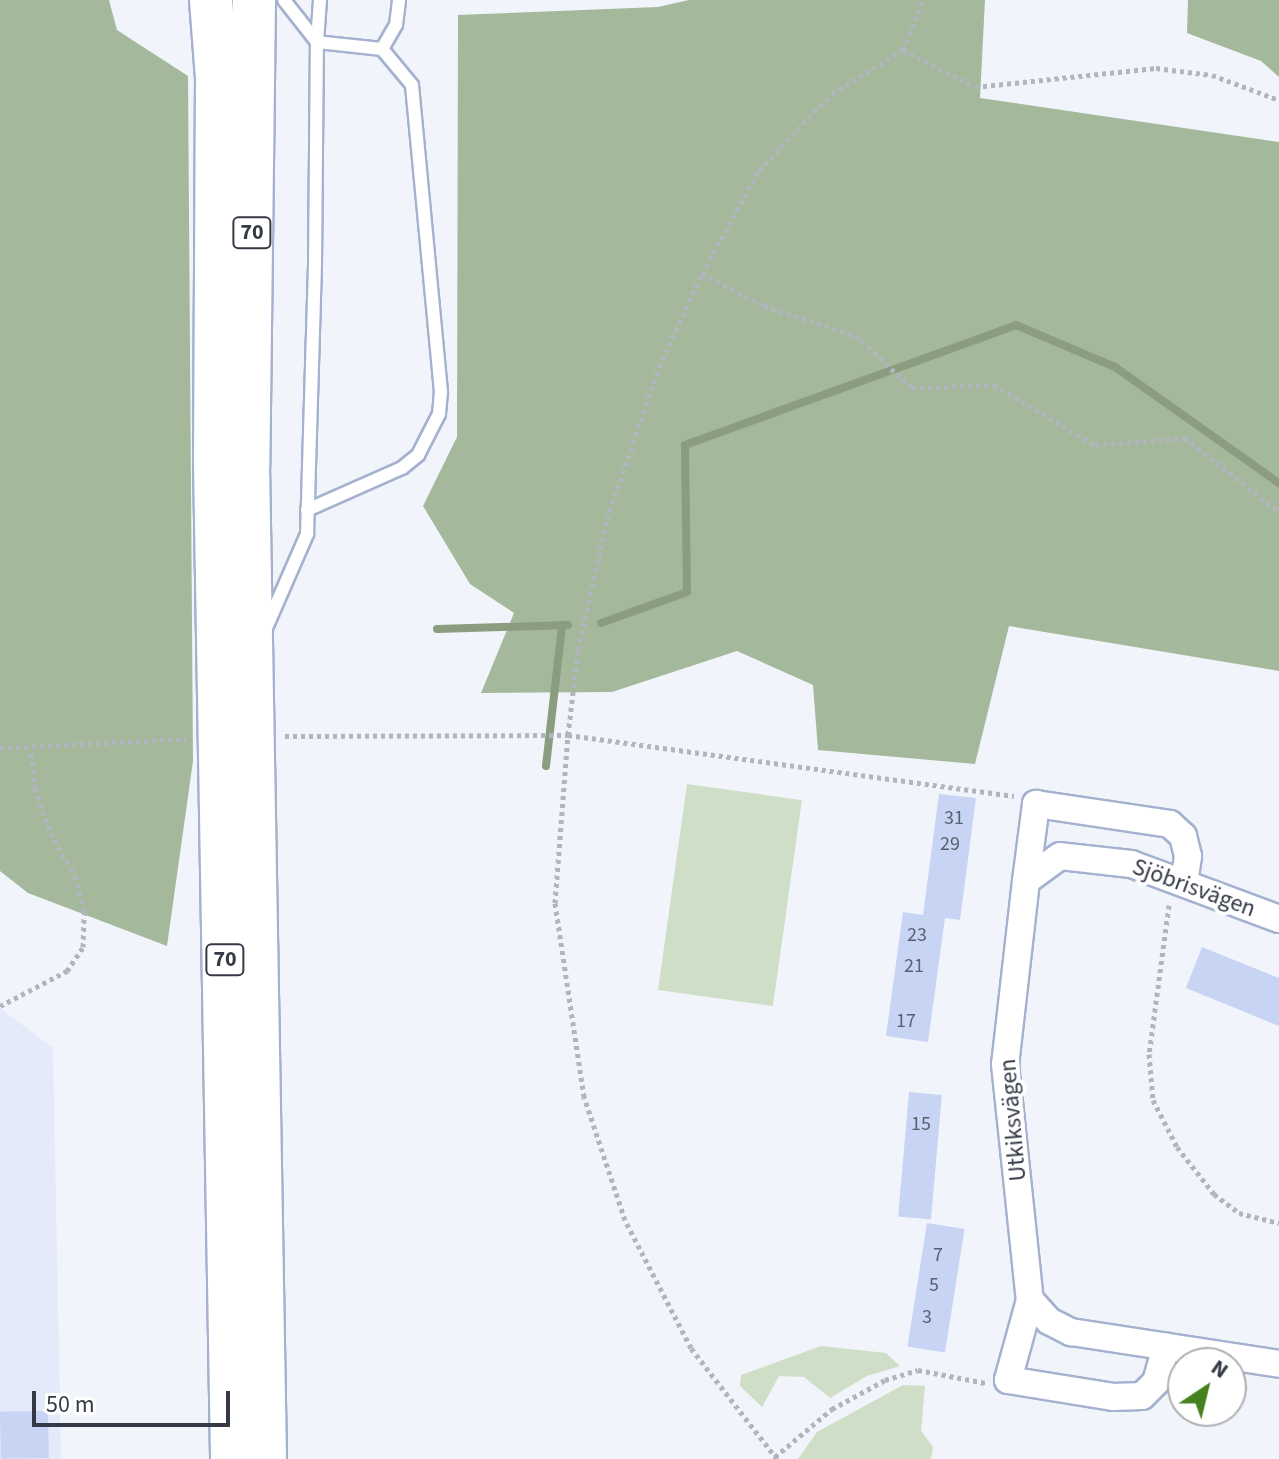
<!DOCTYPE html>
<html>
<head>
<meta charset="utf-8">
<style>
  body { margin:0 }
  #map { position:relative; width:1279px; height:1459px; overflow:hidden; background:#f1f4fa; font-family:"Source Sans 3",sans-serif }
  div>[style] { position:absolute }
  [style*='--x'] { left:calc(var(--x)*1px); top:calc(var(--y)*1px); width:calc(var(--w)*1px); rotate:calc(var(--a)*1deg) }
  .built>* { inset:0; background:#e4eafa }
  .green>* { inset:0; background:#cedec7; transform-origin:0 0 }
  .forest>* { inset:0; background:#a4b99b }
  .stream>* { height:8px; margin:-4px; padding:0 4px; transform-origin:4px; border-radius:4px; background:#8a9d81 }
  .building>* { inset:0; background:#c7d4f4; transform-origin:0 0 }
  .path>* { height:5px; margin-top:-2.5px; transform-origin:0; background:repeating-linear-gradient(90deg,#b1b5bd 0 4px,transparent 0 8px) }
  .roads { filter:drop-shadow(2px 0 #a4b1cf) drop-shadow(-2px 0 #a4b1cf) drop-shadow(0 2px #a4b1cf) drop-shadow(0 -2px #a4b1cf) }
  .service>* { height:12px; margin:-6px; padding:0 6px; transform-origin:6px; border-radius:6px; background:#fff }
  .minor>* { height:26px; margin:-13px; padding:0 13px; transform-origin:13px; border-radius:13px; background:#fff }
  .trunk>* { height:42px; margin:-21px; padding:0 21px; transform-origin:21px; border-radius:21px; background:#fff }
  span { translate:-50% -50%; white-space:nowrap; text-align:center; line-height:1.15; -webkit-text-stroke:8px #fff; paint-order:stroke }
  .number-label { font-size:20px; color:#596072 }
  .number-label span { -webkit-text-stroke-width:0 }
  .shield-label span { padding:2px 6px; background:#fff; border:2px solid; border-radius:6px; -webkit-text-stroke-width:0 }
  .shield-label { font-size:22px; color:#343946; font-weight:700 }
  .street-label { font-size:24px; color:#343946 }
  .north { position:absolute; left:1167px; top:1347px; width:80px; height:80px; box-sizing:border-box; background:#fff; border:2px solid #aeb0b5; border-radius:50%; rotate:35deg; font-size:22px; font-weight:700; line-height:32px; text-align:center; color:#343946 }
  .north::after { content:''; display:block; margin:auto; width:28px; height:36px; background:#45811e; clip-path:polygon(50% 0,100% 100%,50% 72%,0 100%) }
  .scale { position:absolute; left:32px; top:1391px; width:198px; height:36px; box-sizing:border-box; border:4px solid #343946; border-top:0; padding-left:10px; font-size:24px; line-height:28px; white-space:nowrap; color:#343946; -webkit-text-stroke:6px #fff; paint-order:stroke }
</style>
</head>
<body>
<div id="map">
  <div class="built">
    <i style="clip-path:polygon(0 1008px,53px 1048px,61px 1459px,0 1459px)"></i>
  </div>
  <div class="green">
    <i style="left:687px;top:784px;width:116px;height:208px;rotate:8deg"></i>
    <i style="clip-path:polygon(821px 1346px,886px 1353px,900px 1366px,867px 1376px,830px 1398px,804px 1377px,779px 1376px,762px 1407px,740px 1386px,741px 1375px)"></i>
    <i style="clip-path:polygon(903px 1385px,925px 1386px,921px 1431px,933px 1447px,931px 1459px,798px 1459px,817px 1432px)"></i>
  </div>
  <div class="forest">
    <i style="clip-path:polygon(0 0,109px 0,117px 30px,188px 76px,193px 761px,167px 946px,28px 893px,0 871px)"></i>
    <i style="clip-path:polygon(689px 0,985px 0,980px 98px,1279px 142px,1279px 671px,1009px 626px,975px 764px,818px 750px,813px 685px,737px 651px,612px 692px,481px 693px,514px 613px,470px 584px,423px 506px,457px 437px,458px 15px,658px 7px)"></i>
    <i style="clip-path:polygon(1188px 0,1279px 0,1279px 77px,1261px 61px,1187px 33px)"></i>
  </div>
  <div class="stream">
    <i style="--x:601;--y:623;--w:91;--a:-19.8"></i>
    <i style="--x:687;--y:592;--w:147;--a:-90.8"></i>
    <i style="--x:685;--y:445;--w:352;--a:-19.9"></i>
    <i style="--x:1016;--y:325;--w:108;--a:23"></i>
    <i style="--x:1115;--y:367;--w:201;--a:35.3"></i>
    <i style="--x:437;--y:629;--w:131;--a:-1.7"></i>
    <i style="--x:546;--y:766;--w:142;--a:-83.5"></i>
  </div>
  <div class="building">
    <i style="clip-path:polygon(939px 794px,976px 798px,960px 920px,945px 918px,928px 1042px,886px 1036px,903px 912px,923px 915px)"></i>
    <i style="clip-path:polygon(1202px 947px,1279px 978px,1279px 1026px,1186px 988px)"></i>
    <i style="left:909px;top:1092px;width:33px;height:125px;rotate:5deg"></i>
    <i style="left:927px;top:1223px;width:38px;height:125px;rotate:9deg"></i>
    <i style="left:48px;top:1411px;width:47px;height:48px;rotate:89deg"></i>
  </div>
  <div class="path">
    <i style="--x:903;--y:50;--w:81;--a:27.2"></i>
    <i style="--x:975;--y:87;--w:182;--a:-6"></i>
    <i style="--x:1156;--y:68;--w:56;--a:7.1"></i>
    <i style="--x:1212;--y:75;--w:72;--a:20.5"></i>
    <i style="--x:702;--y:274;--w:70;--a:27.3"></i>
    <i style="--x:764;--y:306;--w:97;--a:18.1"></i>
    <i style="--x:856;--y:336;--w:76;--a:42.9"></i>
    <i style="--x:912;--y:388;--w:82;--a:-2.1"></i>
    <i style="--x:994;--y:385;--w:117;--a:30.7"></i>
    <i style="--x:1095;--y:445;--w:90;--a:-4.4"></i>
    <i style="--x:1185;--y:438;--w:120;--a:38.2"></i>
    <i style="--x:285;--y:736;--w:283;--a:-0.2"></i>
    <i style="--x:568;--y:735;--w:450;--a:7.8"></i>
    <i style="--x:0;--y:748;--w:187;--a:-2.8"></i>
    <i style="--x:1169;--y:905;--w:150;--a:97.6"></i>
    <i style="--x:1149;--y:1054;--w:46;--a:85"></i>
    <i style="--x:1153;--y:1100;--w:53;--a:62.9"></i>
    <i style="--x:1177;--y:1147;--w:60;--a:51.8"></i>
    <i style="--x:1214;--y:1194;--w:31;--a:37"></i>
    <i style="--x:1239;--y:1213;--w:41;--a:14"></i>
    <i style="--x:0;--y:1006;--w:76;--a:-27.6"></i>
    <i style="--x:67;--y:971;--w:29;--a:-56"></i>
    <i style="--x:83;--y:947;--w:36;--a:-88"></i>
    <i style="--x:84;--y:911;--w:34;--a:-104"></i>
    <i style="--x:76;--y:878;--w:55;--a:-119.4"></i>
    <i style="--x:49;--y:830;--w:43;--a:-108.9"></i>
    <i style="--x:35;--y:789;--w:39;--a:-96"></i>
    <i style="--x:775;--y:1457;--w:75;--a:-40.1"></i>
    <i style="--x:832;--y:1409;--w:60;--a:-28.7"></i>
    <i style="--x:885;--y:1380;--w:34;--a:-17"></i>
    <i style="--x:918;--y:1370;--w:69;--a:10.8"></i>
    <i style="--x:777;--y:1459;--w:140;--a:-127.8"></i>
    <i style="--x:691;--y:1348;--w:144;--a:-117.3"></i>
    <i style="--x:625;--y:1220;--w:130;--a:-108.4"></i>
    <i style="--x:584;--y:1097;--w:196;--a:-98.5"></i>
    <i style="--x:555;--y:903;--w:169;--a:-85.6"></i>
    <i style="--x:568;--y:735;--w:86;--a:-83.3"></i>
    <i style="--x:578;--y:650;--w:134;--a:-77.5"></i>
    <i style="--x:607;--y:519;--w:161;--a:-71.1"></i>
    <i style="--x:659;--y:367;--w:102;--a:-65.2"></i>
    <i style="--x:702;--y:274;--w:119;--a:-61.3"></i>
    <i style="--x:759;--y:170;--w:105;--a:-46.2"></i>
    <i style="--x:832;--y:94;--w:84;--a:-31.8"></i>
    <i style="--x:903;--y:50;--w:54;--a:-68.2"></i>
  </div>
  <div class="roads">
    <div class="service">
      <i style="--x:382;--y:49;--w:28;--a:-60"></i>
      <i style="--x:396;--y:25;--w:25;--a:-83"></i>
      <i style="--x:307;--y:510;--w:104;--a:-23.9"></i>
      <i style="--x:402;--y:468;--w:21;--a:-39"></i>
      <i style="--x:418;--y:455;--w:46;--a:-62.9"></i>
      <i style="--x:439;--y:414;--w:22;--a:-85"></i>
      <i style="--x:441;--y:392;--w:308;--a:-95.4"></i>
      <i style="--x:412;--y:85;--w:47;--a:-129.8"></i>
      <i style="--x:382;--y:49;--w:65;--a:-173.9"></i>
      <i style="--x:317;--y:42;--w:42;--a:-85.9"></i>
      <i style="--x:266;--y:628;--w:103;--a:-66.4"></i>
      <i style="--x:307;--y:534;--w:270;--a:-88.3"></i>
      <i style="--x:315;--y:264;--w:222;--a:-89.5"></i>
      <i style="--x:317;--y:42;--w:53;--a:-128.2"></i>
    </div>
    <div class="minor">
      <i style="--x:1026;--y:881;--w:78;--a:-82.6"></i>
      <i style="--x:1036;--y:804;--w:135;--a:8.5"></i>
      <i style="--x:1170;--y:824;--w:18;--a:43"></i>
      <i style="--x:1183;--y:836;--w:21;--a:76"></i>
      <i style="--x:1188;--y:856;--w:27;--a:98"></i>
      <i style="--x:1279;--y:919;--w:158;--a:-159.6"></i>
      <i style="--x:1131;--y:864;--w:71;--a:-173.6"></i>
      <i style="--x:1060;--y:856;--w:42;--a:143.7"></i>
      <i style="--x:1026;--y:881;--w:184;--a:96.5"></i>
      <i style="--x:1005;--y:1064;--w:237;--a:84"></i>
      <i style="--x:1030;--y:1300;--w:28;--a:48"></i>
      <i style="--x:1049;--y:1321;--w:25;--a:27"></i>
      <i style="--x:1071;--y:1332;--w:210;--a:8.7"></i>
      <i style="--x:1030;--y:1300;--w:83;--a:105.4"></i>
      <i style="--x:1008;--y:1380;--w:106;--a:9.2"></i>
      <i style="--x:1113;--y:1397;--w:29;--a:-2"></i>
      <i style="--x:1142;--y:1396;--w:20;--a:-45"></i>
      <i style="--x:1156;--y:1382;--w:37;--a:-74"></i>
    </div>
    <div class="trunk">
      <i style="--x:211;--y:0;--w:78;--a:85.6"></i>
      <i style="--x:217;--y:78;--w:384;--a:90.3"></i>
      <i style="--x:215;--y:462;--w:997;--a:89.02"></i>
      <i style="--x:254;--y:0;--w:465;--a:90.7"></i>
      <i style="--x:248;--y:465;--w:994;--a:89.02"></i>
    </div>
  </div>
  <div class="number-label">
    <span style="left:954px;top:818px">31</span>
    <span style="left:950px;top:844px">29</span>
    <span style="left:917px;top:935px">23</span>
    <span style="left:914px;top:966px">21</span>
    <span style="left:906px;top:1021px">17</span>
    <span style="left:921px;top:1124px">15</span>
    <span style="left:938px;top:1255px">7</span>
    <span style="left:934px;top:1285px">5</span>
    <span style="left:927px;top:1317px">3</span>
  </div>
  <div class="shield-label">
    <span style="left:252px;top:233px">70</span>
    <span style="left:225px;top:960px">70</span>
  </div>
  <div class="street-label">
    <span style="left:1194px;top:888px;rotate:20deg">Sjöbrisvägen</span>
    <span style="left:1013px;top:1120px;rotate:-95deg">Utkiksvägen</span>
  </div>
  <div class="north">N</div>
  <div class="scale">50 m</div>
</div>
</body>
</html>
